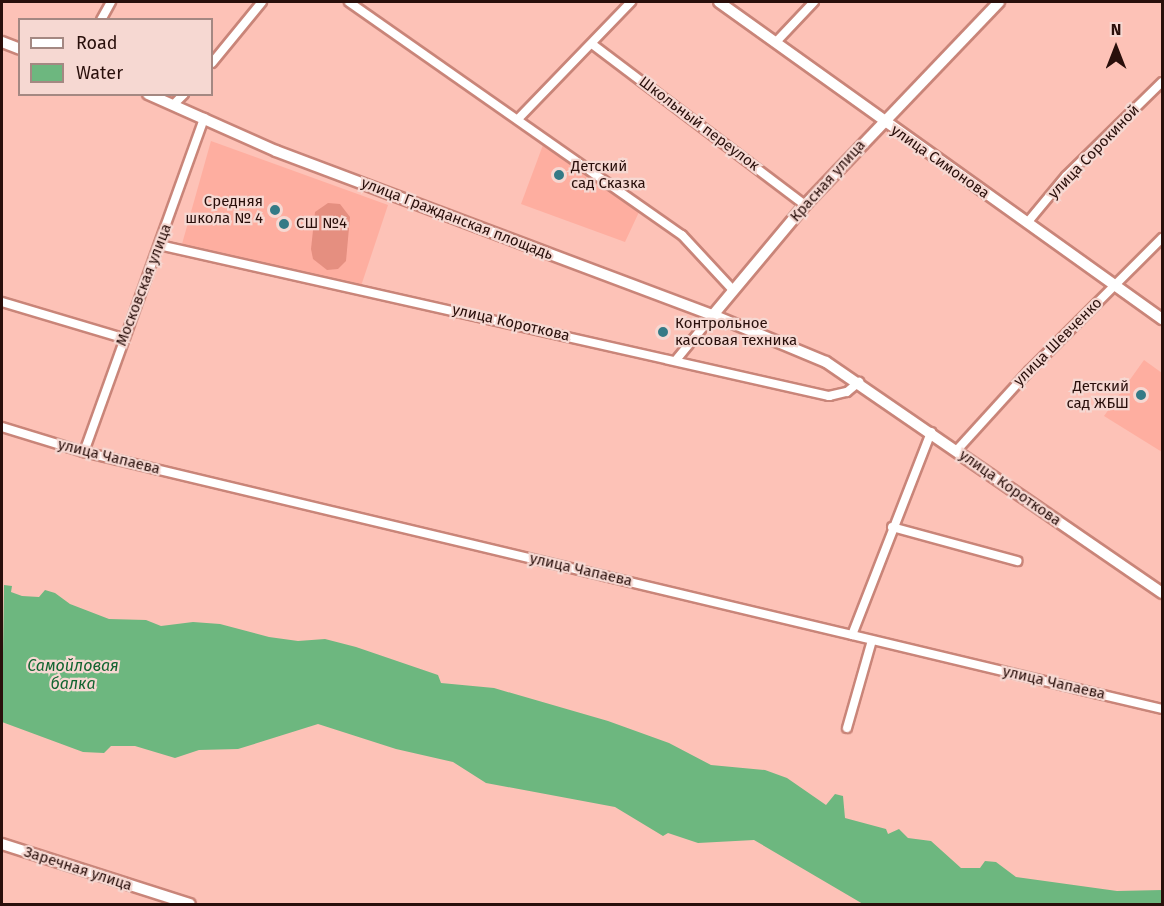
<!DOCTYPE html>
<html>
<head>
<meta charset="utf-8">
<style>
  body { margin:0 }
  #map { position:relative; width:1164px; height:906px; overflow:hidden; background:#fdc2b7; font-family:"Fira Sans",sans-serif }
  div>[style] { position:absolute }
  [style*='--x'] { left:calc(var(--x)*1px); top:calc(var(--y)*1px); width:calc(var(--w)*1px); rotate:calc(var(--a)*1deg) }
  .built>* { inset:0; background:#feaea0 }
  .green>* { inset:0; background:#e58f80 }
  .water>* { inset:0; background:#6db77f }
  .roads { filter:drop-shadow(2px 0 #c98579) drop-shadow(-2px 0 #c98579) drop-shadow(0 2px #c98579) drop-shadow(0 -2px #c98579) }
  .minor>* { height:8px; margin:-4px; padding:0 4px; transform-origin:4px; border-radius:4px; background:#fff }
  .tertiary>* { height:10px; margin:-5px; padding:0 5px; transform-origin:5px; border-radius:5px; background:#fff }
  .secondary>* { height:10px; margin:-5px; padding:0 5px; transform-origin:5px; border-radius:5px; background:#fff }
  .dots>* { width:16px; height:16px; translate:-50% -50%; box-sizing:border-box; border:3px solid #f6d8d2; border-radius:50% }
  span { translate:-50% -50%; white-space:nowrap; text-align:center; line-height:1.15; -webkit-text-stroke:4.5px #f6d8d2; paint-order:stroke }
  .street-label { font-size:15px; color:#290f0b }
  .poi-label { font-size:15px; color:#290f0b }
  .left { translate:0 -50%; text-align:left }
  .right { translate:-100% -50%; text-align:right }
  .water-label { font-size:16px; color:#116430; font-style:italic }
  .frame { position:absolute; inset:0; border:3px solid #290f0b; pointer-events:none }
  .legend { position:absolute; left:18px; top:18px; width:195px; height:78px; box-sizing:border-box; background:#f6d8d2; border:2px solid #a48882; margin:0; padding:8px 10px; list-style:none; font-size:18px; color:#290f0b }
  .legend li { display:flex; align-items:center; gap:12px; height:30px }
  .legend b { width:30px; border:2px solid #a48882 }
  .north { position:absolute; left:1086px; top:18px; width:60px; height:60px; -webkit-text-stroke:4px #f6d8d2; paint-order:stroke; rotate:0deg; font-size:16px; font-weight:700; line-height:24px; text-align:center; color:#290f0b }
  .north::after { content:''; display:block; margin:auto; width:21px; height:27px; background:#290f0b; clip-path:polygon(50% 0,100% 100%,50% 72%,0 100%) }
</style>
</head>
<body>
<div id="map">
  <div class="built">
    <i style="clip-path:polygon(211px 141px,388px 205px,361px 286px,182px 244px)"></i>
    <i style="clip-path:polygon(543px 145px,639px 212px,625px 242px,521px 204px)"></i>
    <i style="clip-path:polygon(1144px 360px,1162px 373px,1162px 452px,1104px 416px)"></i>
  </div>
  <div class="green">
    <i style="clip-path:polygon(328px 203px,340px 204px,350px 217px,346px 261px,338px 269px,327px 270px,313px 259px,311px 249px,315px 212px)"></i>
  </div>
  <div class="water">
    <i style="clip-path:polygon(4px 585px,12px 586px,11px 592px,22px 596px,39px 597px,45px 590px,55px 593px,70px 604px,109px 619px,146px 620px,161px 626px,193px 622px,220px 624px,269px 637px,298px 641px,325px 639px,356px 647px,438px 675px,441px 683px,494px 688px,608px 721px,669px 743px,711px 765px,765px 770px,787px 778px,826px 805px,835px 794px,843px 796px,845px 818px,886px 829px,888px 834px,899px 829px,908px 838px,931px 841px,961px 868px,980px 868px,985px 861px,996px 862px,1016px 877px,1117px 891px,1162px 890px,1162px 904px,863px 904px,754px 840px,698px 843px,668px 833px,663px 836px,615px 807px,486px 783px,453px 762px,396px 749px,318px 724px,238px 749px,199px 750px,175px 758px,135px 746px,111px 746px,104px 753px,83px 752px,2px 722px)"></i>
  </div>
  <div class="roads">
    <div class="minor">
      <i style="--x:349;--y:2;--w:406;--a:35"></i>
      <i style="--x:682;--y:235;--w:75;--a:47.2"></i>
      <i style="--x:101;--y:20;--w:21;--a:-61"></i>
      <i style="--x:776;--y:42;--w:55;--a:-46.5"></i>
      <i style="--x:592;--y:44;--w:267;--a:37.1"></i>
      <i style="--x:212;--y:63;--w:79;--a:-50.7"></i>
      <i style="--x:174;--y:104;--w:14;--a:-45"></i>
      <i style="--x:518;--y:119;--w:163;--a:-46"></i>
      <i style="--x:1027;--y:223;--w:61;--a:-50.3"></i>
      <i style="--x:1066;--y:176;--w:134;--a:-44.4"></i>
      <i style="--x:159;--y:245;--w:687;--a:12.7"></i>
      <i style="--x:829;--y:396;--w:18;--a:-13"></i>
      <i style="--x:847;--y:392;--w:16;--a:-40"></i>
      <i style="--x:2;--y:302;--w:126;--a:16.6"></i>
      <i style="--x:676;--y:360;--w:58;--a:-50.6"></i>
      <i style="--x:2;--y:427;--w:86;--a:17"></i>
      <i style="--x:84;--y:452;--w:1108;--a:13.41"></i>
      <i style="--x:957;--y:450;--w:107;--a:-47.7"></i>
      <i style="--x:1029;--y:371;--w:188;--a:-45"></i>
      <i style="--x:84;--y:452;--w:355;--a:-70.2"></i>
      <i style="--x:892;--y:527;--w:130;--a:15.2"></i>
      <i style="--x:852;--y:635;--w:218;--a:-68.7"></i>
      <i style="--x:847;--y:728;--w:91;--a:-74.1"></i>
    </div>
    <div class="tertiary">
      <i style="--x:719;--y:2;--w:545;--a:35.59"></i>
      <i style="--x:2;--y:42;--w:19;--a:21"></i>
      <i style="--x:148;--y:94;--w:140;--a:24"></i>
      <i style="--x:276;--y:151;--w:467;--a:20.6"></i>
      <i style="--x:713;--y:315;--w:122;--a:22.6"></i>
      <i style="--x:826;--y:362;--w:408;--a:34.5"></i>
      <i style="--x:713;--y:315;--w:143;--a:-50.1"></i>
      <i style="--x:805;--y:205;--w:281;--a:-46.3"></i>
    </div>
    <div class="secondary">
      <i style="--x:2;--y:844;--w:197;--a:17.7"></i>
    </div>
  </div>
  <div class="dots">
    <i style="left:559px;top:175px;background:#347a86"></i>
    <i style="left:275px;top:210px;background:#347a86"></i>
    <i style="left:284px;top:224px;background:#347a86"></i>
    <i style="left:663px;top:332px;background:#347a86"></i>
    <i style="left:1141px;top:395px;background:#347a86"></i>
  </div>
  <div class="street-label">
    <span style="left:699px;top:124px;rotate:37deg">Школьный переулок</span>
    <span style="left:1094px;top:152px;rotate:-46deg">улица Сорокиной</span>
    <span style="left:940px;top:162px;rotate:35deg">улица Симонова</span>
    <span style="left:828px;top:181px;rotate:-48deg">Красная улица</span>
    <span style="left:457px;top:219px;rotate:21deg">улица Гражданская площадь</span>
    <span style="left:144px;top:285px;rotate:-69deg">Московская улица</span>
    <span style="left:511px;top:323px;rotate:13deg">улица Короткова</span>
    <span style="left:1058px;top:342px;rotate:-45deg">улица Шевченко</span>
    <span style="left:109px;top:457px;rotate:14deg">улица Чапаева</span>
    <span style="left:1010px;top:488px;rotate:35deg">улица Короткова</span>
    <span style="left:581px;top:570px;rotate:13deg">улица Чапаева</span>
    <span style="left:1054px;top:683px;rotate:13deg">улица Чапаева</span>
    <span style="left:78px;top:869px;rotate:18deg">Заречная улица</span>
  </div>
  <div class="poi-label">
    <span class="left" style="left:571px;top:175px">Детский<br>сад Сказка</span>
    <span class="right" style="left:263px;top:210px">Средняя<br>школа № 4</span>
    <span class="left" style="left:296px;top:224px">СШ №4</span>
    <span class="left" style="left:675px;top:332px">Контрольное<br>кассовая техника</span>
    <span class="right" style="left:1129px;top:395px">Детский<br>сад ЖБШ</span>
  </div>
  <div class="water-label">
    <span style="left:73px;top:675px">Самойловая<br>балка</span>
  </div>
  <div class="frame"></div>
  <ul class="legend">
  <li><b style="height:8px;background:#fff"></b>Road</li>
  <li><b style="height:16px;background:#6db77f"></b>Water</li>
  </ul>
  <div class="north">N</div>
</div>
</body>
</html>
